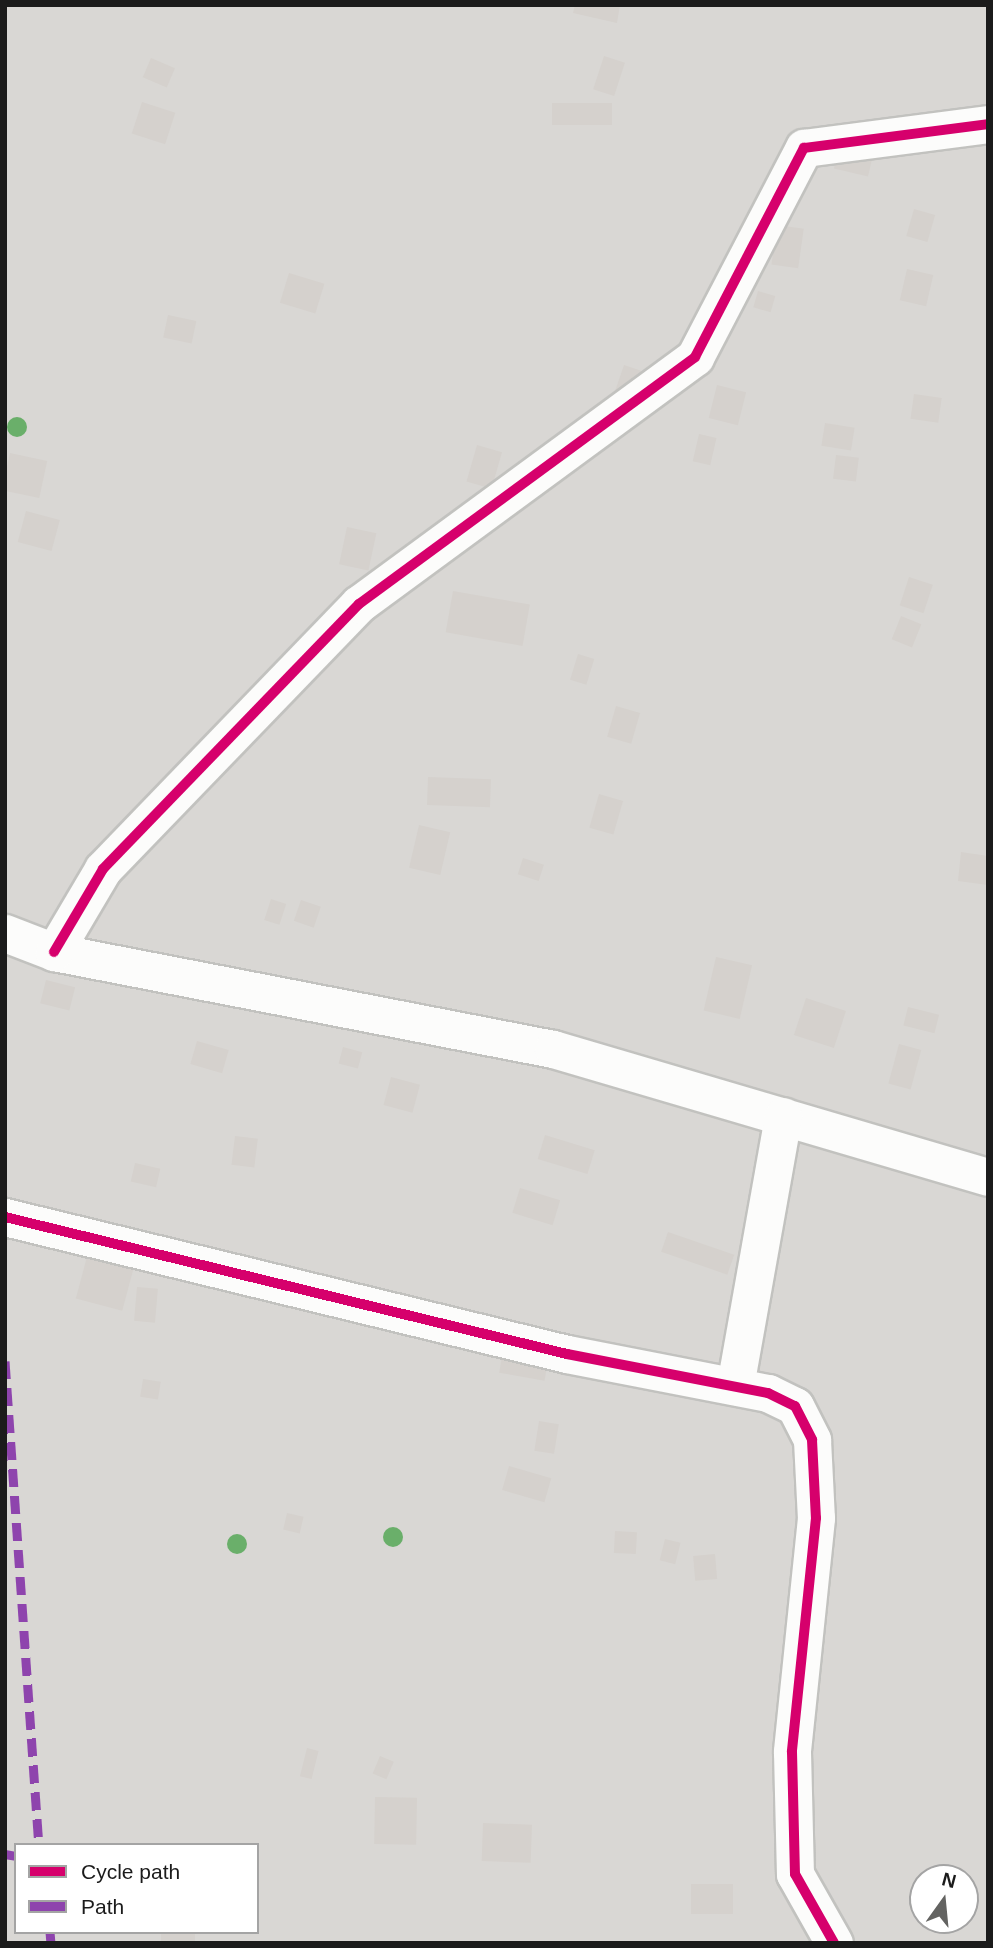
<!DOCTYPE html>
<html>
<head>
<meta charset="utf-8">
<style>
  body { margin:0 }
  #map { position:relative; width:993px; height:1948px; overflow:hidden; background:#eae8e2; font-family:Arial,sans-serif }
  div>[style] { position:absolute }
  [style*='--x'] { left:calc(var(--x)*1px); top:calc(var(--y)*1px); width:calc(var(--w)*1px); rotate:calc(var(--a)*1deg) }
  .residential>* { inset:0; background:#d9d7d4 }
  .building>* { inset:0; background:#d5d1cd; transform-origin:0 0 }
  .roads { filter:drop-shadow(2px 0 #c2c2bf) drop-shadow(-2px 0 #c2c2bf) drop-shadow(0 2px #c2c2bf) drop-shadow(0 -2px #c2c2bf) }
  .minor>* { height:37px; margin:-18.5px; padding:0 18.5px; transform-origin:18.5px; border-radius:18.5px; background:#fcfcfb }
  .quiet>* { height:9px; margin-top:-4.5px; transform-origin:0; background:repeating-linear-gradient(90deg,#8e44ad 0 18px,transparent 0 27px) }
  .cycleway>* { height:10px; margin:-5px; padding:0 5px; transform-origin:5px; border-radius:5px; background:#d6006c }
  .trees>* { width:20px; height:20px; margin:-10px; border-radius:50%; background:#6aaf6a }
  span { translate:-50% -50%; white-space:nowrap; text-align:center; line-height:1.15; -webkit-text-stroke:5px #fff; paint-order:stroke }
  .frame { position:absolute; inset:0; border:7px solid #1b1b1b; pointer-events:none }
  .legend { position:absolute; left:14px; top:1843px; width:245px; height:91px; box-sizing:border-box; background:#fff; border:2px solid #a4a4a4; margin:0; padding:9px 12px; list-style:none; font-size:21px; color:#1b1b1b }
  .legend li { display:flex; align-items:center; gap:14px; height:35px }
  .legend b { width:35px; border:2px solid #a4a4a4 }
  .north { position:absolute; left:909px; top:1864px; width:70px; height:70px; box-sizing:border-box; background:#fff; border:2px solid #a4a4a4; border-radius:50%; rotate:15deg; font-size:19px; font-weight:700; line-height:28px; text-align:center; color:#1b1b1b }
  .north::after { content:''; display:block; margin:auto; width:24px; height:32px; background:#636361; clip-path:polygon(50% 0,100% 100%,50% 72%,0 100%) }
</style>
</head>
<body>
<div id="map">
  <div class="residential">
    <i style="clip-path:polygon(evenodd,5px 5px,988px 5px,988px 1943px,5px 1943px,5px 5px,16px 1845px,257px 1845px,257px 1932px,16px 1932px,16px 1845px,5px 5px,923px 1878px,965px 1878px,965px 1920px,923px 1920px,923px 1878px)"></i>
  </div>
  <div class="building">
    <i style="clip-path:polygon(575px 5px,620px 5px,617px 23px,573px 13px)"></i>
    <i style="left:604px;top:56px;width:22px;height:35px;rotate:18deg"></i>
    <i style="left:151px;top:58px;width:26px;height:21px;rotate:23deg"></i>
    <i style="left:142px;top:102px;width:35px;height:33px;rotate:18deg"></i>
    <i style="left:552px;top:103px;width:60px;height:22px"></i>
    <i style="left:838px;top:151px;width:35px;height:18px;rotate:13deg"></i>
    <i style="left:914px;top:209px;width:22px;height:28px;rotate:16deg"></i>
    <i style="left:777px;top:225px;width:27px;height:40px;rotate:8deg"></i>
    <i style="left:907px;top:269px;width:27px;height:32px;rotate:13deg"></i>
    <i style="left:289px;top:273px;width:37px;height:31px;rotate:17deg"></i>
    <i style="left:758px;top:291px;width:18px;height:17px;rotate:16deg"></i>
    <i style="left:168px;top:315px;width:29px;height:23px;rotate:12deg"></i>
    <i style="left:624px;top:365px;width:18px;height:34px;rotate:19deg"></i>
    <i style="left:717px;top:385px;width:30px;height:34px;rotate:14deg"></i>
    <i style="left:914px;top:394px;width:28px;height:25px;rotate:8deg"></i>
    <i style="left:825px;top:423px;width:30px;height:23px;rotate:9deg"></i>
    <i style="left:699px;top:434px;width:18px;height:28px;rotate:13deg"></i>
    <i style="left:477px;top:445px;width:26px;height:38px;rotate:16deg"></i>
    <i style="left:10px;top:453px;width:38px;height:38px;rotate:12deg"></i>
    <i style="left:836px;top:455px;width:23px;height:24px;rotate:7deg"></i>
    <i style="left:26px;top:511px;width:35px;height:32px;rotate:15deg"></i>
    <i style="left:347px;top:527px;width:30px;height:38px;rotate:12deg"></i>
    <i style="left:909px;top:577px;width:25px;height:30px;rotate:18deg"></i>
    <i style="left:453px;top:591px;width:78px;height:42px;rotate:10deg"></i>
    <i style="left:901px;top:616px;width:22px;height:25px;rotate:22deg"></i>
    <i style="left:578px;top:654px;width:17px;height:27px;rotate:17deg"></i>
    <i style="left:616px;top:706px;width:25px;height:32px;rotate:16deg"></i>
    <i style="left:428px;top:777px;width:63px;height:28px;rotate:2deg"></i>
    <i style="left:599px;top:794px;width:25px;height:35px;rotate:16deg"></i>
    <i style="left:419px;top:825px;width:32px;height:44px;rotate:13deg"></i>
    <i style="clip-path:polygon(961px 852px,988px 856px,988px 885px,958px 881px)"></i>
    <i style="left:523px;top:858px;width:22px;height:17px;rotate:18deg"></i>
    <i style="left:271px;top:899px;width:16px;height:22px;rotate:18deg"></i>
    <i style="left:301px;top:900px;width:21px;height:22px;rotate:19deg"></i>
    <i style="left:716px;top:957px;width:37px;height:55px;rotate:13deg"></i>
    <i style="left:46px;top:980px;width:30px;height:24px;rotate:14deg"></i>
    <i style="left:806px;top:998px;width:42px;height:39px;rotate:18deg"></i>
    <i style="left:908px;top:1007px;width:32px;height:19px;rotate:14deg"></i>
    <i style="left:197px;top:1041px;width:33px;height:24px;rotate:16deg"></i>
    <i style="left:899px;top:1044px;width:23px;height:41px;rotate:15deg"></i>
    <i style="left:343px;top:1047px;width:20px;height:17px;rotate:15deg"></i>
    <i style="left:391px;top:1077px;width:30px;height:29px;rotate:15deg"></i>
    <i style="left:545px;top:1135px;width:52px;height:25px;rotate:17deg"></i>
    <i style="left:235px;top:1136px;width:23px;height:29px;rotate:7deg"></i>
    <i style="left:135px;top:1163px;width:26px;height:19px;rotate:13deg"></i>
    <i style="left:520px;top:1188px;width:42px;height:26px;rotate:17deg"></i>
    <i style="left:668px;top:1232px;width:70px;height:21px;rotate:19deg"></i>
    <i style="left:88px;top:1253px;width:48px;height:47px;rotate:15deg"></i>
    <i style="left:137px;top:1287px;width:21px;height:34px;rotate:5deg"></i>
    <i style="left:503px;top:1351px;width:46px;height:22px;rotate:10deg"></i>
    <i style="left:143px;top:1379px;width:18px;height:18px;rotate:9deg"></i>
    <i style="left:539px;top:1421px;width:20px;height:30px;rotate:9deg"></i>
    <i style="left:509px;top:1466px;width:44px;height:25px;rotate:16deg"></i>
    <i style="left:287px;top:1513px;width:17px;height:17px;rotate:13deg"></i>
    <i style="left:615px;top:1531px;width:22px;height:22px;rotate:3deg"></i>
    <i style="left:665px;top:1539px;width:16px;height:22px;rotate:14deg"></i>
    <i style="left:715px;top:1554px;width:25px;height:22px;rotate:85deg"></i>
    <i style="left:307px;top:1748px;width:12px;height:29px;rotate:14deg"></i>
    <i style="left:380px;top:1756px;width:15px;height:19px;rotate:23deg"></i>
    <i style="left:375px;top:1797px;width:42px;height:47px;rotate:1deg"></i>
    <i style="left:483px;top:1823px;width:49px;height:38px;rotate:2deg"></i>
    <i style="left:691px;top:1884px;width:42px;height:30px"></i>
    <i style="left:161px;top:1932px;width:34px;height:11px"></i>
  </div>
  <div class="roads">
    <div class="minor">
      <i style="--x:5;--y:933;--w:53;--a:21.2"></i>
      <i style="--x:54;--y:952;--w:508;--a:11"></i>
      <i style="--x:553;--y:1049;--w:453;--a:16.4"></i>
      <i style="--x:54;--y:952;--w:96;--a:-59.4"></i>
      <i style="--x:103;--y:869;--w:368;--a:-46"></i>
      <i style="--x:359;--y:604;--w:417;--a:-36.3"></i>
      <i style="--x:695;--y:357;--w:236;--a:-62.5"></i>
      <i style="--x:804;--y:148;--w:186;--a:-7.4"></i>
      <i style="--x:5;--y:1217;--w:578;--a:13.7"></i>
      <i style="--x:567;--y:1354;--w:205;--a:11"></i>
      <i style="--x:768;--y:1393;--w:30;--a:26"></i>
      <i style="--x:795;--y:1406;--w:38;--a:63"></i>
      <i style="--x:812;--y:1440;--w:78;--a:87.1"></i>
      <i style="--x:816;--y:1518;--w:235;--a:95.9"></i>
      <i style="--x:792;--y:1752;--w:122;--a:88.6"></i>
      <i style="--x:795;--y:1874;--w:79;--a:60.5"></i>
      <i style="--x:735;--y:1386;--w:274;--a:-79.9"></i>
    </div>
  </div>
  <div class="quiet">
    <i style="--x:5;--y:1361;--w:485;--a:86"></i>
    <i style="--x:5;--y:1854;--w:11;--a:10"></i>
    <i style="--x:50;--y:1932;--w:11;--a:85"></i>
  </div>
  <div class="cycleway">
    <i style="--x:54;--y:952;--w:96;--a:-59.4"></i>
    <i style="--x:103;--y:869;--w:368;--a:-46"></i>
    <i style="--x:359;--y:604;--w:417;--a:-36.3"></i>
    <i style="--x:695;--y:357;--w:236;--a:-62.5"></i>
    <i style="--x:804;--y:148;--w:186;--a:-7.4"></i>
    <i style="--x:5;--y:1217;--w:578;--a:13.7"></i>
    <i style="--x:567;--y:1354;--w:205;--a:11"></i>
    <i style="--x:768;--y:1393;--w:30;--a:26"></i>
    <i style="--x:795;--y:1406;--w:38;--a:63"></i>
    <i style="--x:812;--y:1440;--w:78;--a:87.1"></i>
    <i style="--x:816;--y:1518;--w:235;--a:95.9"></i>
    <i style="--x:792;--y:1752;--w:122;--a:88.6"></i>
    <i style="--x:795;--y:1874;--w:79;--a:60.5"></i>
  </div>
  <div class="trees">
    <i style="left:17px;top:427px"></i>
    <i style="left:393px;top:1537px"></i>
    <i style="left:237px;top:1544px"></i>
  </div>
  <div class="frame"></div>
  <ul class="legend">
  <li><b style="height:9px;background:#d6006c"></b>Cycle path</li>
  <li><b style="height:9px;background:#8e44ad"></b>Path</li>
  </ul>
  <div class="north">N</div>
</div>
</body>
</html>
